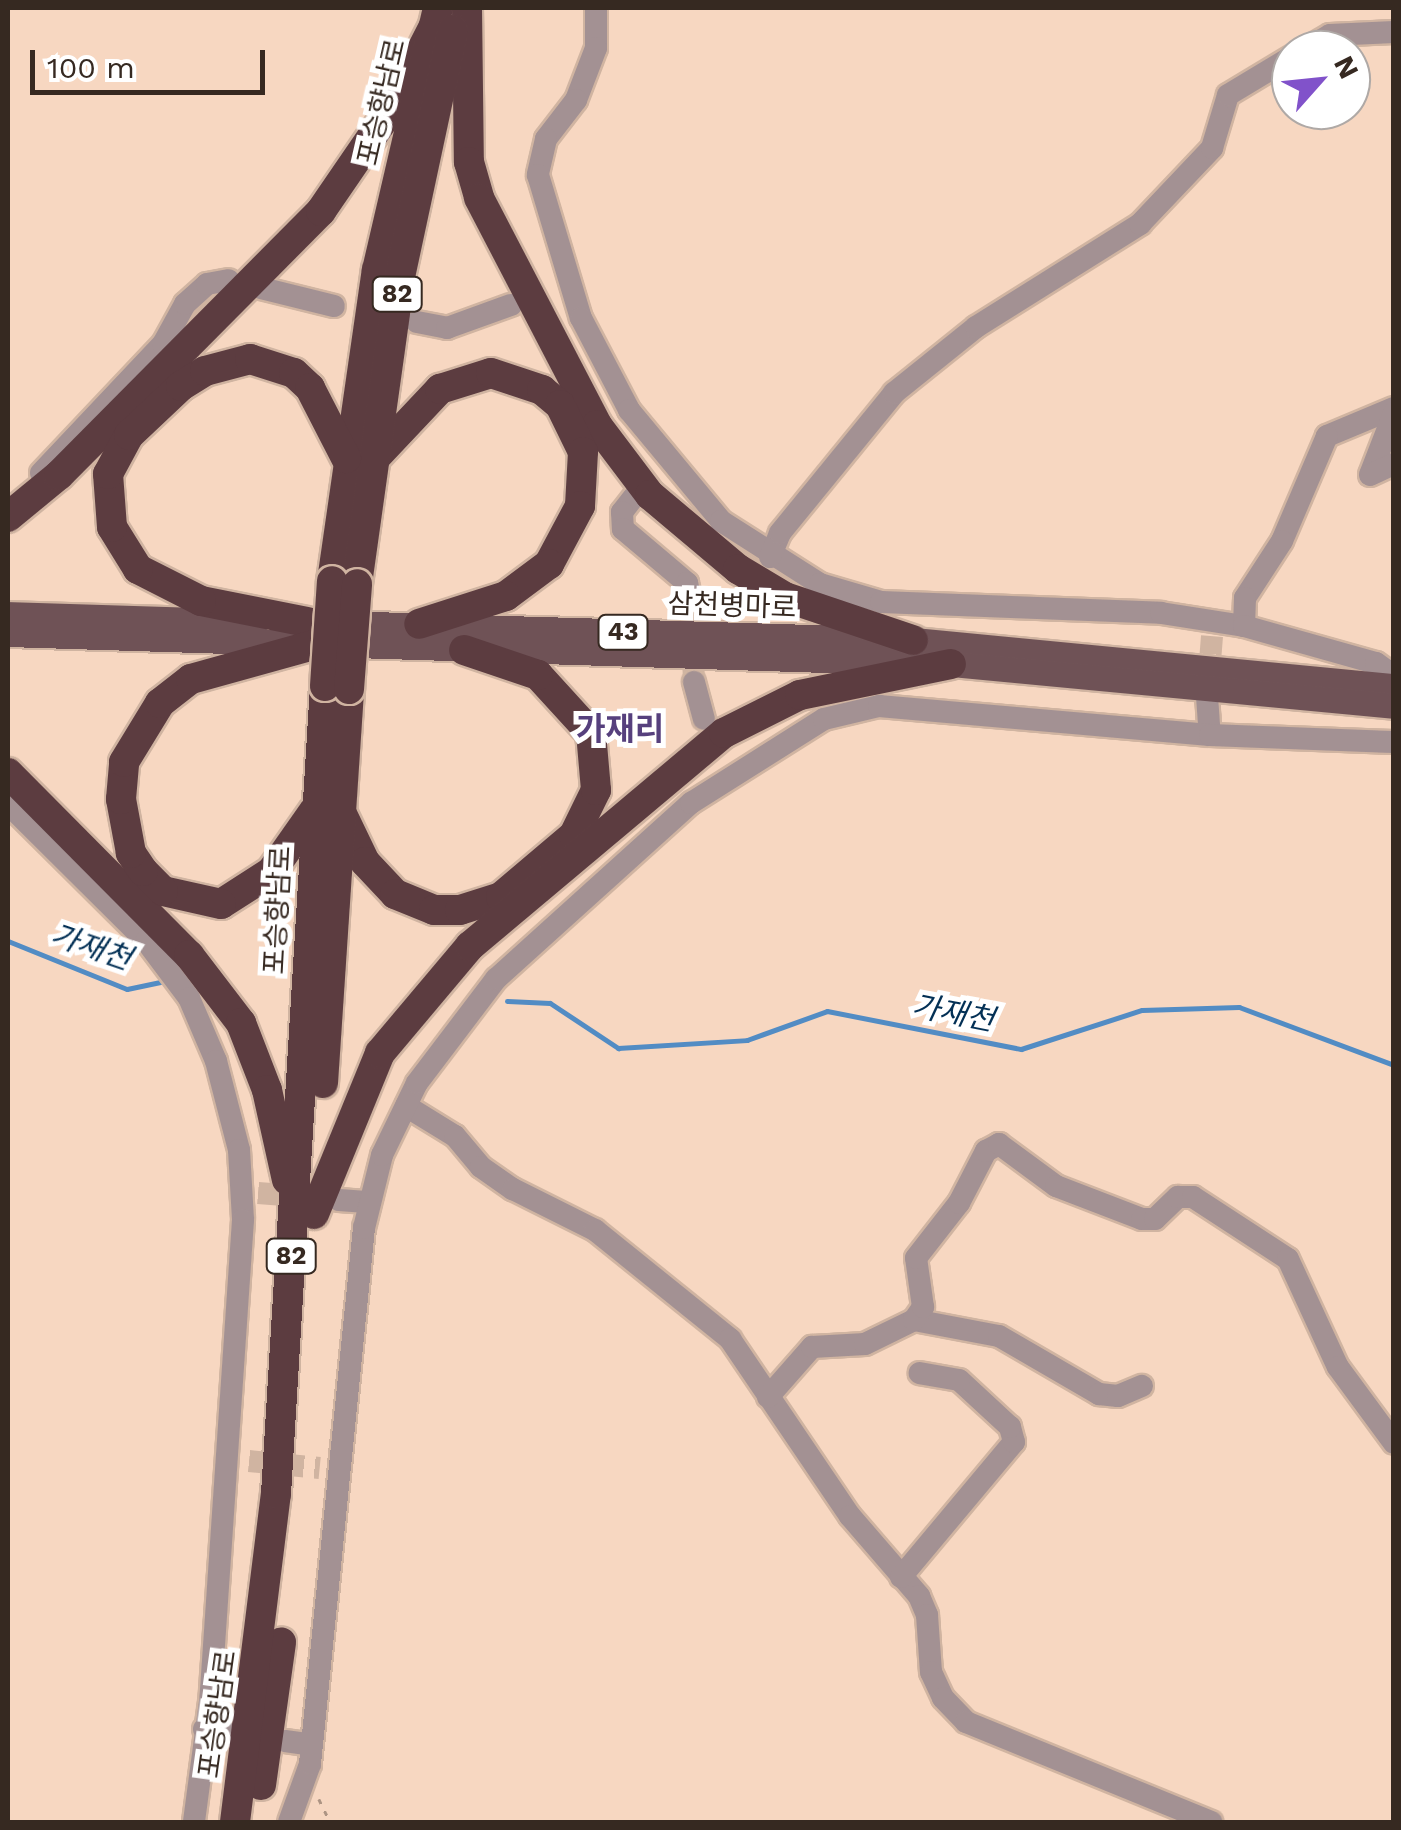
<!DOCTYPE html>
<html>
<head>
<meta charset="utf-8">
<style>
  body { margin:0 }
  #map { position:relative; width:1401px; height:1830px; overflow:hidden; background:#f7d7c1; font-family:"Work Sans","Noto Sans KR",sans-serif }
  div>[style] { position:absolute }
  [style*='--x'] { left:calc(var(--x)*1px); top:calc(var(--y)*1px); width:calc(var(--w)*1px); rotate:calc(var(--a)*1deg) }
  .stream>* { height:5px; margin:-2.5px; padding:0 2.5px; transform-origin:2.5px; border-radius:2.5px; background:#528cc4 }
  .minor-tunnel>* { height:22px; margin-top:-11px; transform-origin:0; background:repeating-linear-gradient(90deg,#d0b4a1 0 22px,transparent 0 33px) }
  .path>* { height:2.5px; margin-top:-1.25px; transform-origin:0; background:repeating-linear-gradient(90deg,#ad9483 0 5px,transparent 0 13px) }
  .roads { filter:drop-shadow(2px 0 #d0b4a1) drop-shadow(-2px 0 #d0b4a1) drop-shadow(0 2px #d0b4a1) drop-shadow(0 -2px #d0b4a1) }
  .minor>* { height:22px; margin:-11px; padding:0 11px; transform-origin:11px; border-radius:11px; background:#a39193 }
  .major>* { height:25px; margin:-12.5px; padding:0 12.5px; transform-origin:12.5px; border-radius:12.5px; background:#6f5256 }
  .highway>* { height:30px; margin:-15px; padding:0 15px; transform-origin:15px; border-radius:15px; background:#5c3c40 }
  .bridges { filter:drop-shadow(2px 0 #d0b4a1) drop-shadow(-2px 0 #d0b4a1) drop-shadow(0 2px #d0b4a1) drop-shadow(0 -2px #d0b4a1) }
  .highway-bridge>* { height:30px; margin:-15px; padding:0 15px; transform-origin:15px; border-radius:15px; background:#5c3c40 }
  span { translate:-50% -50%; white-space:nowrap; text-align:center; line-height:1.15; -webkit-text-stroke:10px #fff; paint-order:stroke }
  .shield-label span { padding:2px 8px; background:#fff; border:2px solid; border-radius:8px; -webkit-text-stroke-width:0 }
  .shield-label { font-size:25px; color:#362921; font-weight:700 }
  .street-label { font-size:28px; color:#362921 }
  .water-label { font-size:30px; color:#033055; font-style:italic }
  .quarter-label { font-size:32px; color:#56407d; font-weight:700 }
  .frame { position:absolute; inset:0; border:10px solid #362921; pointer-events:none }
  .north { position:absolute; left:1271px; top:30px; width:100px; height:100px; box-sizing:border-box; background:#fff; border:2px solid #afa9a6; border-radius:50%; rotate:63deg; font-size:28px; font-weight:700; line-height:40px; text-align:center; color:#362921 }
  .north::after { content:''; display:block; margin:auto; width:35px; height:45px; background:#8152ca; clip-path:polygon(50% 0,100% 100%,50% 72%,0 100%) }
  .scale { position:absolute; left:30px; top:50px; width:235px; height:45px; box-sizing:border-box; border:5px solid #362921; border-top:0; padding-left:12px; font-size:30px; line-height:35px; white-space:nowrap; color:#362921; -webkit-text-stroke:8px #fff; paint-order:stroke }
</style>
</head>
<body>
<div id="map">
  <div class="stream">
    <i style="--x:8;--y:941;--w:128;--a:22"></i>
    <i style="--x:127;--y:989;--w:34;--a:-12"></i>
    <i style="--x:507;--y:1001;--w:43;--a:2.7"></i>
    <i style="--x:550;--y:1003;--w:82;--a:33.5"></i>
    <i style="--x:618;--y:1048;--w:129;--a:-3.5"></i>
    <i style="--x:747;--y:1040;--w:85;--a:-19.9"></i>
    <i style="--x:827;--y:1011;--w:198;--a:11.1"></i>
    <i style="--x:1021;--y:1049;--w:127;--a:-17.9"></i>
    <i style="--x:1142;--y:1010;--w:97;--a:-1.8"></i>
    <i style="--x:1239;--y:1007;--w:165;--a:20.5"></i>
  </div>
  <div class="minor-tunnel">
    <i style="--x:691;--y:601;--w:81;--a:87.9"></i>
    <i style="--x:1208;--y:687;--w:51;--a:-85.5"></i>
    <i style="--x:258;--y:1193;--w:52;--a:4.4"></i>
    <i style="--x:249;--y:1461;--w:71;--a:5.6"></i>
  </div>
  <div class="path">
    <i style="--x:319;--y:1799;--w:25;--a:64"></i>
  </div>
  <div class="roads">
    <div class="minor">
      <i style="--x:596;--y:8;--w:40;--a:90"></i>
      <i style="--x:596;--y:48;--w:56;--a:111"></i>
      <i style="--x:576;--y:100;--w:49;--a:127.6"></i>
      <i style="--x:546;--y:139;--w:37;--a:103"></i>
      <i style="--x:538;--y:175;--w:149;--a:73.3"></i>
      <i style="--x:581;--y:318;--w:104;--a:62.4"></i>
      <i style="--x:629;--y:410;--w:144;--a:50.3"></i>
      <i style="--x:721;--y:521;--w:117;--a:32.5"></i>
      <i style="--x:820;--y:584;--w:64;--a:16.4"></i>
      <i style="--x:881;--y:602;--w:280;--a:2.2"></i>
      <i style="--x:1161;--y:613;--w:84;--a:8.9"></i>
      <i style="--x:1304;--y:50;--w:30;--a:-30"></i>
      <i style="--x:1330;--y:35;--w:64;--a:-2.7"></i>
      <i style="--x:261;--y:288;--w:75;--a:13.9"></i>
      <i style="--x:417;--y:322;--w:31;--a:11"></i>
      <i style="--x:447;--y:328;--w:68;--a:-19.8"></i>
      <i style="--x:1394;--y:408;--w:73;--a:157.3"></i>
      <i style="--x:1327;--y:436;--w:114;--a:113.2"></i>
      <i style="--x:1282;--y:541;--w:68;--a:123"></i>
      <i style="--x:1245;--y:598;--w:28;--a:92"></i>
      <i style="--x:1244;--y:626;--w:137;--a:15.7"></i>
      <i style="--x:1376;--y:663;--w:22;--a:36"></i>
      <i style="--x:1394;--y:413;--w:66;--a:111.2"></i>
      <i style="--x:1370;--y:475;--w:26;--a:-25"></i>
      <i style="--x:41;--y:473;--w:178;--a:-46.6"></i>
      <i style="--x:163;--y:344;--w:46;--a:-61.2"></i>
      <i style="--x:185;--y:304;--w:30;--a:-42"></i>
      <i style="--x:207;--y:284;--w:22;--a:-10"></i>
      <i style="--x:633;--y:498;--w:18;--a:128"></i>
      <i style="--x:622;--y:512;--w:17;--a:87"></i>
      <i style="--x:623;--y:529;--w:84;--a:40.2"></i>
      <i style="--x:687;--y:583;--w:18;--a:77"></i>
      <i style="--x:770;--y:557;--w:26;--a:-67"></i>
      <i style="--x:780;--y:533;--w:181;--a:-50.8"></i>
      <i style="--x:894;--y:393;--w:105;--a:-38.8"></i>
      <i style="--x:976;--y:327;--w:194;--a:-32.1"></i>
      <i style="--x:1140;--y:224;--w:105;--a:-46.5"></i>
      <i style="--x:1212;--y:148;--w:55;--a:-73.2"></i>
      <i style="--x:1228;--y:95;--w:74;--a:-31.1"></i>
      <i style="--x:694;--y:682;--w:38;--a:75"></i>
      <i style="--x:1207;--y:696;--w:39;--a:86"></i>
      <i style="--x:8;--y:804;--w:194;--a:44.8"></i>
      <i style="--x:146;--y:941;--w:71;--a:53"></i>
      <i style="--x:189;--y:998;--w:69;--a:66.8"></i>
      <i style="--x:216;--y:1061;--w:92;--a:75.5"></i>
      <i style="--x:239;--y:1150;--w:70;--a:86.7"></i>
      <i style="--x:243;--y:1220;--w:475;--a:93.9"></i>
      <i style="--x:211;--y:1694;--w:129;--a:97.6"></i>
      <i style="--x:406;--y:1106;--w:57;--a:31.5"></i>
      <i style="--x:455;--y:1136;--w:40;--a:50"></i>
      <i style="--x:481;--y:1167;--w:39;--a:35"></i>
      <i style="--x:513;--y:1189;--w:92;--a:26.6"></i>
      <i style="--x:595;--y:1230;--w:174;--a:38.9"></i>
      <i style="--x:730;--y:1339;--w:214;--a:55.9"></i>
      <i style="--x:850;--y:1516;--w:106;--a:49.2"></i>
      <i style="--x:919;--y:1596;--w:21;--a:67"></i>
      <i style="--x:927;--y:1615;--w:57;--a:86"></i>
      <i style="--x:931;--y:1672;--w:29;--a:65"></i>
      <i style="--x:943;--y:1698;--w:33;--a:46"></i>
      <i style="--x:966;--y:1722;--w:265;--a:22.2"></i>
      <i style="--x:339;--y:1200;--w:31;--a:4"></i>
      <i style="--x:914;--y:1320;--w:86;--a:10.7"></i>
      <i style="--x:999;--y:1336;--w:116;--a:30.1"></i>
      <i style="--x:1099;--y:1394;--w:19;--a:6"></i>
      <i style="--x:1118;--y:1396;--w:26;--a:-23"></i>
      <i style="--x:768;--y:1397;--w:67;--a:-48.7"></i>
      <i style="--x:812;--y:1347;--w:53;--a:-3.2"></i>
      <i style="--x:865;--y:1344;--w:55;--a:-26.1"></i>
      <i style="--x:914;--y:1320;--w:16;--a:-55"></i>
      <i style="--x:923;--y:1307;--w:49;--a:-98.1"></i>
      <i style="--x:916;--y:1258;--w:70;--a:-52"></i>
      <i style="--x:959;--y:1203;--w:59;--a:-62.6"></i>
      <i style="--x:986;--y:1151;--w:15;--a:-28"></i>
      <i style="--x:999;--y:1144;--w:71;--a:36.4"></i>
      <i style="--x:1056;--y:1186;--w:92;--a:21"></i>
      <i style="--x:1142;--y:1219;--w:13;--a:0"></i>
      <i style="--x:1155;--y:1219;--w:32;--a:-44"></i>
      <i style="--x:1178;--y:1197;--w:15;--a:0"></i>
      <i style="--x:1193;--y:1197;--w:113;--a:33.1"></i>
      <i style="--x:1288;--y:1259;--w:119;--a:65.2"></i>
      <i style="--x:1338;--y:1367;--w:94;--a:53.6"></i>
      <i style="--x:901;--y:1577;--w:176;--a:-50.1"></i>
      <i style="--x:1014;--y:1442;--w:16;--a:-105"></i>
      <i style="--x:1010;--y:1427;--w:69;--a:-137.3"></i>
      <i style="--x:959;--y:1380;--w:40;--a:-170"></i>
      <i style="--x:204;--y:1729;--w:26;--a:11"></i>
      <i style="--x:285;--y:1741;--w:27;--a:8"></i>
      <i style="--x:289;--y:1822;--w:62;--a:-70.1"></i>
      <i style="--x:310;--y:1764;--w:539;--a:-84.25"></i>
      <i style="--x:364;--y:1228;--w:75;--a:-76.1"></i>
      <i style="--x:382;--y:1155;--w:80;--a:-64.1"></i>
      <i style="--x:417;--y:1083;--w:131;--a:-52.8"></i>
      <i style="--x:496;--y:979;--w:263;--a:-42.1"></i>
      <i style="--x:691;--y:803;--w:157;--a:-32.3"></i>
      <i style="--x:824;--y:719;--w:57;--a:-13.3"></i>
      <i style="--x:879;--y:706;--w:332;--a:5"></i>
      <i style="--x:1210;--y:735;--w:184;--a:2.2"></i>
    </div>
    <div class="major">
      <i style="--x:8;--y:614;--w:249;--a:1.8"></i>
      <i style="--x:337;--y:623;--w:576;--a:1.69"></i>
      <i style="--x:913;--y:640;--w:483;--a:5.5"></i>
      <i style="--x:8;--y:634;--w:943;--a:1.82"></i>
      <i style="--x:951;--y:664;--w:445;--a:5.4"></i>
    </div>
    <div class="highway">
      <i style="--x:467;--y:8;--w:154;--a:89.3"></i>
      <i style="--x:469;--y:162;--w:37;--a:74"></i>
      <i style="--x:479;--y:198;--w:256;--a:62.5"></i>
      <i style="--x:597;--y:425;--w:88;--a:52.9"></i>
      <i style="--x:650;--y:495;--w:115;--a:40.1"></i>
      <i style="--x:738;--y:569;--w:55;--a:30.8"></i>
      <i style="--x:785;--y:597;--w:135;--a:18.6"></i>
      <i style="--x:373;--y:460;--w:98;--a:-46.7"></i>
      <i style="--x:440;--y:389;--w:53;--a:-17.4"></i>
      <i style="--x:491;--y:373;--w:54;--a:18.4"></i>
      <i style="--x:542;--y:390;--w:23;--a:40"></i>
      <i style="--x:560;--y:405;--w:52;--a:63.9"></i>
      <i style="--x:583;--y:452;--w:54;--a:93.2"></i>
      <i style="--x:580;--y:506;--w:66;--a:118.1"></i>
      <i style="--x:549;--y:564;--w:54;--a:143.3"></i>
      <i style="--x:506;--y:596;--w:91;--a:162.2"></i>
      <i style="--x:8;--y:517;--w:66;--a:-39.5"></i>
      <i style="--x:59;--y:475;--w:372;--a:-45.2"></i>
      <i style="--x:321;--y:211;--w:127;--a:-55.6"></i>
      <i style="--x:393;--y:106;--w:88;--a:-62.9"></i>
      <i style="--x:332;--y:581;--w:314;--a:-81.8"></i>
      <i style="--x:377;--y:270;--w:269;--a:-76.9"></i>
      <i style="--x:357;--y:584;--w:310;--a:-82"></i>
      <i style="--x:400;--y:277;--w:253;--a:-77.9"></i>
      <i style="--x:307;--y:622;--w:108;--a:-168.8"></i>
      <i style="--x:201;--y:601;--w:71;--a:-153.1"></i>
      <i style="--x:138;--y:569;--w:49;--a:-121.8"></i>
      <i style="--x:112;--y:527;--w:53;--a:-94.3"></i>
      <i style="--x:108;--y:474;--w:44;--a:-61.7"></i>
      <i style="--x:129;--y:435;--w:71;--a:-43.3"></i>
      <i style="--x:181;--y:386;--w:28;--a:-32"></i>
      <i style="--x:205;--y:371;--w:47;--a:-14.9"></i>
      <i style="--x:250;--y:359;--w:46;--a:17.7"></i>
      <i style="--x:294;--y:373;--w:22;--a:43"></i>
      <i style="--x:310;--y:388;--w:79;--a:62.8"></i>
      <i style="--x:8;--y:773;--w:257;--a:45.2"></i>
      <i style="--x:189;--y:955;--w:86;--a:52.6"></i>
      <i style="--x:241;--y:1023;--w:72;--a:68.8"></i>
      <i style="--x:267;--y:1090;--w:92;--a:77.5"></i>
      <i style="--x:314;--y:811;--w:75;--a:125.2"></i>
      <i style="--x:271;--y:872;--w:59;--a:147.4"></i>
      <i style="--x:221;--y:904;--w:59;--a:-167.4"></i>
      <i style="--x:163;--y:891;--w:28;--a:-135"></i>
      <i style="--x:143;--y:871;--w:22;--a:-124"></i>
      <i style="--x:131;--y:853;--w:55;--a:-100.5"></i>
      <i style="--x:121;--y:799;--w:37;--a:-85"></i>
      <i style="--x:124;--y:762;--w:69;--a:-58.6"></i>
      <i style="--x:160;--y:703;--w:39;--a:-38"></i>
      <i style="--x:191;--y:679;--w:128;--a:-15.5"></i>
      <i style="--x:341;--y:812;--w:55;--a:64.4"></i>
      <i style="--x:365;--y:862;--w:44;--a:46.8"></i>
      <i style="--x:395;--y:894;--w:42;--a:22.3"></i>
      <i style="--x:434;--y:910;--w:26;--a:0"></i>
      <i style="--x:460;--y:910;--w:43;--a:-17.6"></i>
      <i style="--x:501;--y:897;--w:96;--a:-40.3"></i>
      <i style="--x:574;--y:835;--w:50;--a:-63.9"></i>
      <i style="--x:596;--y:790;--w:57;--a:-95"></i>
      <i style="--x:591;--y:733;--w:79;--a:-132.4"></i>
      <i style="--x:538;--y:675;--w:78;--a:-161.3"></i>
      <i style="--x:323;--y:1083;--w:395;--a:-86.2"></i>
      <i style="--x:314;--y:1214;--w:174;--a:-67.7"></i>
      <i style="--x:380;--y:1053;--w:140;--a:-49.9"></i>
      <i style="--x:470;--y:946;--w:331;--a:-40"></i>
      <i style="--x:724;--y:733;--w:85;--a:-26.6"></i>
      <i style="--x:800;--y:695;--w:154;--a:-11.6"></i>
      <i style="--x:261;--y:1785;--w:144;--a:-82"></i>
      <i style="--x:235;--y:1822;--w:331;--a:-82.9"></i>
      <i style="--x:276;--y:1494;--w:809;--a:-86.53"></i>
    </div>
  </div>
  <div class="bridges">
    <div class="highway-bridge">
      <i style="--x:325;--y:686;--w:105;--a:-86.2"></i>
      <i style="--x:349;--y:689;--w:105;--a:-85.6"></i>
    </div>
  </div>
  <div class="shield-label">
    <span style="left:397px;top:294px">82</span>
    <span style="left:623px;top:632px">43</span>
    <span style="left:291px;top:1256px">82</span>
  </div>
  <div class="street-label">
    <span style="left:382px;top:102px;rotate:-77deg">포승향남로</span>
    <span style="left:732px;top:606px;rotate:2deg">삼천병마로</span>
    <span style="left:278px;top:910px;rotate:-87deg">포승향남로</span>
    <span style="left:218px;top:1714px;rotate:-82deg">포승향남로</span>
  </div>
  <div class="water-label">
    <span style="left:91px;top:947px;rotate:19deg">가재천</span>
    <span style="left:953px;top:1013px;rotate:11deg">가재천</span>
  </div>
  <div class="quarter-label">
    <span style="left:620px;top:729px">가재리</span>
  </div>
  <div class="frame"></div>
  <div class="north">N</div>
  <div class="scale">100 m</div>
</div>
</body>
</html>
